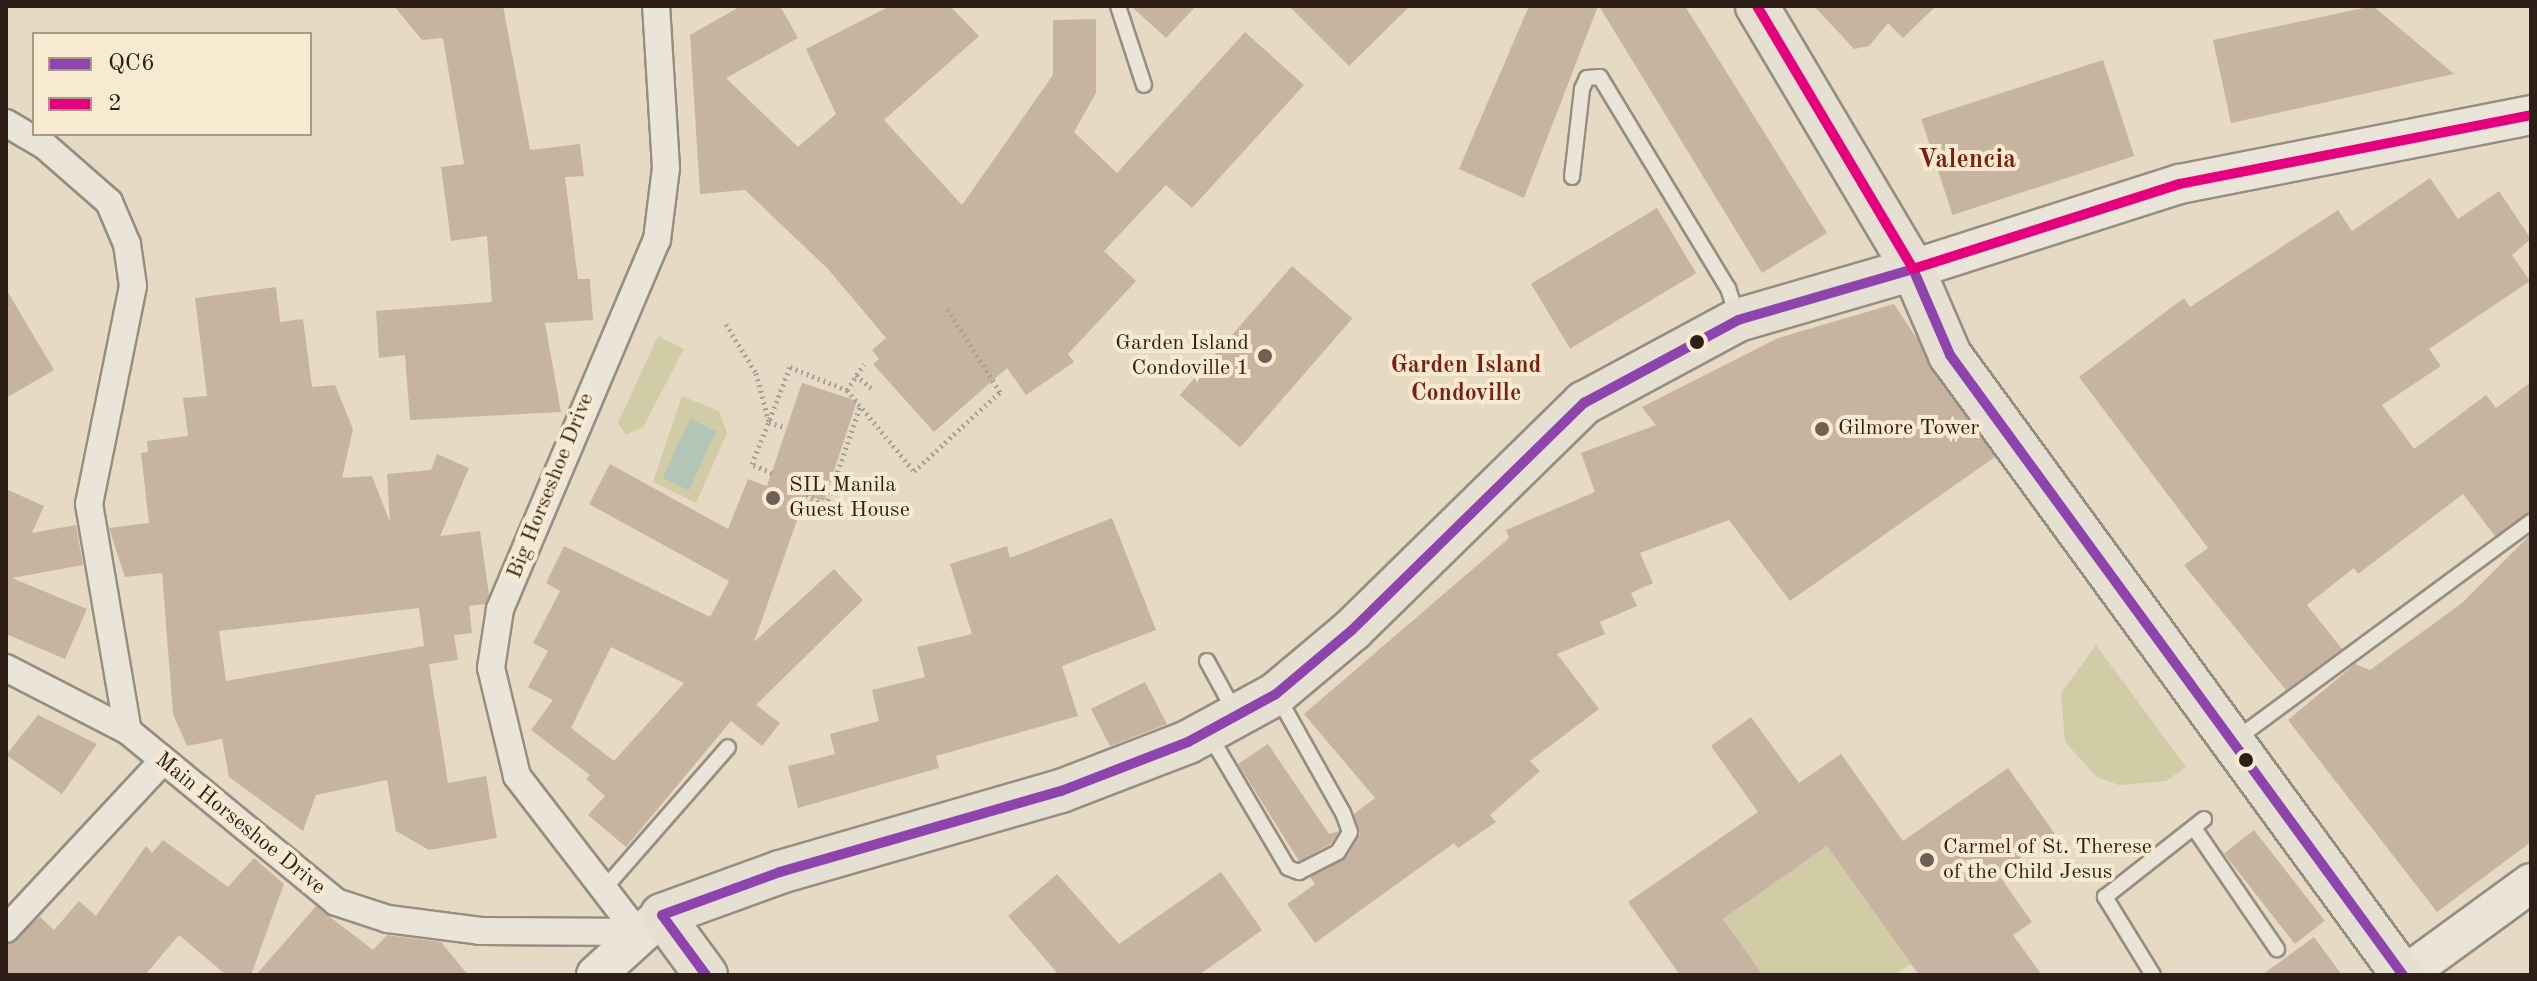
<!DOCTYPE html>
<html>
<head>
<meta charset="utf-8">
<style>
  body { margin:0 }
  #map { position:relative; width:2537px; height:981px; overflow:hidden; background:#e6dac4; font-family:"Old Standard TT",serif }
  div>[style] { position:absolute }
  [style*='--x'] { left:calc(var(--x)*1px); top:calc(var(--y)*1px); width:calc(var(--w)*1px); rotate:calc(var(--a)*1deg) }
  .green>* { inset:0; background:#d1cca5 }
  .water>* { inset:0; background:#b2c5b6; transform-origin:0 0 }
  .building>* { inset:0; background:#c6b4a1; transform-origin:0 0 }
  .path>* { height:5px; margin-top:-2.5px; transform-origin:0; background:repeating-linear-gradient(90deg,#a7a199 0 2px,transparent 0 6px) }
  .roads { filter:drop-shadow(2px 0 #968e80) drop-shadow(-2px 0 #968e80) drop-shadow(0 2px #968e80) drop-shadow(0 -2px #968e80) }
  .lane>* { height:14px; margin:-7px; padding:0 7px; transform-origin:7px; border-radius:7px; background:#eae4d9 }
  .street>* { height:26px; margin:-13px; padding:0 13px; transform-origin:13px; border-radius:13px; background:#eae4d9 }
  .secondary>* { height:38px; margin:-19px; padding:0 19px; transform-origin:19px; border-radius:19px; background:#eae4d9 }
  .primary>* { height:42px; margin:-21px; padding:0 21px; transform-origin:21px; border-radius:21px; background:#e6e0d3 }
  .bus-1>* { height:10px; margin:-5px; padding:0 5px; transform-origin:5px; border-radius:5px; background:#8e44ad }
  .bus-2>* { height:10px; margin:-5px; padding:0 5px; transform-origin:5px; border-radius:5px; background:#e5007d }
  .dots>* { width:22px; height:22px; translate:-50% -50%; box-sizing:border-box; border:4px solid #f8ead0; border-radius:50% }
  span { translate:-50% -50%; white-space:nowrap; text-align:center; line-height:1.15; -webkit-text-stroke:8px #f8ead0; paint-order:stroke }
  .poi-label { font-size:22px; color:#2d1f17 }
  .right { translate:-100% -50%; text-align:right }
  .left { translate:0 -50%; text-align:left }
  .street-label { font-size:22px; color:#2d1f17 }
  .neighbourhood-label { font-size:24px; color:#7a1f14; font-weight:700 }
  .quarter-label { font-size:26px; color:#7a1f14; font-weight:700 }
  .frame { position:absolute; inset:0; border:8px solid #2d1f17; pointer-events:none }
  .legend { position:absolute; left:32px; top:32px; width:280px; height:104px; box-sizing:border-box; background:#f8ead0; border:2px solid #a79986; margin:0; padding:10px 14px; list-style:none; font-size:24px; color:#2d1f17 }
  .legend li { display:flex; align-items:center; gap:16px; height:40px }
  .legend b { width:40px; border:2px solid #a79986 }
</style>
</head>
<body>
<div id="map">
  <div class="green">
    <i style="clip-path:polygon(658px 336px,684px 349px,643px 427px,626px 435px,618px 423px)"></i>
    <i style="clip-path:polygon(682px 396px,719px 411px,727px 433px,696px 503px,653px 482px)"></i>
    <i style="clip-path:polygon(2096px 645px,2186px 767px,2166px 781px,2119px 785px,2097px 777px,2065px 742px,2061px 693px)"></i>
    <i style="clip-path:polygon(1827px 846px,1911px 964px,1895px 975px,1763px 975px,1723px 919px)"></i>
  </div>
  <div class="water">
    <i style="left:690px;top:419px;width:29px;height:65px;rotate:25deg"></i>
  </div>
  <div class="building">
    <i style="clip-path:polygon(394px 6px,503px 6px,530px 150px,580px 144px,584px 176px,565px 177px,578px 279px,590px 279px,593px 320px,545px 323px,561px 412px,410px 420px,405px 355px,379px 358px,376px 311px,492px 302px,487px 236px,451px 241px,441px 167px,464px 164px,443px 38px,422px 40px)"></i>
    <i style="clip-path:polygon(741px 6px,780px 6px,798px 38px,726px 78px,798px 147px,836px 114px,806px 49px,890px 6px,950px 6px,979px 36px,884px 120px,962px 205px,1053px 75px,1053px 20px,1096px 19px,1096px 93px,1074px 132px,1117px 173px,1245px 32px,1304px 85px,1192px 208px,1166px 185px,1104px 251px,1136px 281px,1068px 354px,1074px 362px,1026px 395px,1007px 368px,934px 432px,873px 364px,879px 359px,872px 350px,886px 338px,828px 269px,745px 190px,700px 194px,690px 35px)"></i>
    <i style="clip-path:polygon(1131px 6px,1196px 6px,1166px 38px)"></i>
    <i style="clip-path:polygon(1289px 6px,1410px 6px,1349px 66px)"></i>
    <i style="clip-path:polygon(1529px 6px,1598px 6px,1524px 198px,1459px 169px)"></i>
    <i style="clip-path:polygon(1599px 6px,1685px 6px,1827px 233px,1762px 273px)"></i>
    <i style="clip-path:polygon(1814px 6px,1936px 6px,1903px 38px,1888px 23px,1869px 46px,1854px 49px)"></i>
    <i style="clip-path:polygon(2373px 6px,2454px 74px,2231px 123px,2213px 40px)"></i>
    <i style="left:2103px;top:60px;width:101px;height:191px;rotate:72deg"></i>
    <i style="clip-path:polygon(2430px 178px,2458px 219px,2499px 191px,2531px 239px,2512px 255px,2530px 281px,2429px 349px,2441px 366px,2382px 405px,2414px 449px,2486px 395px,2496px 408px,2531px 382px,2531px 512px,2495px 536px,2463px 494px,2358px 574px,2354px 568px,2307px 605px,2342px 649px,2286px 690px,2184px 565px,2208px 548px,2079px 377px,2184px 298px,2190px 307px,2338px 210px,2352px 231px)"></i>
    <i style="left:1657px;top:208px;width:76px;height:147px;rotate:59deg"></i>
    <i style="left:1292px;top:266px;width:80px;height:171px;rotate:41deg"></i>
    <i style="clip-path:polygon(evenodd,276px 287px,280px 322px,303px 319px,312px 387px,335px 385px,353px 429px,342px 478px,372px 476px,390px 522px,387px 474px,431px 470px,437px 454px,469px 468px,440px 536px,480px 531px,489px 595px,485px 604px,469px 606px,472px 633px,454px 635px,458px 660px,429px 664px,448px 783px,486px 776px,497px 838px,429px 850px,396px 831px,387px 780px,316px 795px,303px 831px,229px 777px,222px 739px,187px 746px,173px 714px,162px 573px,125px 577px,109px 528px,149px 523px,141px 453px,148px 452px,147px 441px,188px 436px,183px 398px,207px 396px,195px 298px,276px 287px,419px 608px,424px 646px,226px 681px,219px 631px,419px 608px)"></i>
    <i style="clip-path:polygon(6px 289px,54px 370px,6px 398px)"></i>
    <i style="clip-path:polygon(1894px 304px,1995px 457px,1790px 601px,1729px 520px,1640px 553px,1653px 583px,1631px 593px,1637px 606px,1600px 622px,1605px 634px,1557px 654px,1599px 709px,1530px 761px,1540px 771px,1490px 815px,1496px 822px,1458px 848px,1454px 843px,1315px 943px,1287px 904px,1315px 884px,1310px 877px,1346px 858px,1360px 834px,1354px 814px,1375px 798px,1304px 714px,1509px 538px,1506px 530px,1595px 492px,1581px 453px,1656px 425px,1642px 407px,1778px 338px)"></i>
    <i style="clip-path:polygon(evenodd,802px 383px,857px 401px,824px 501px,806px 495px,754px 642px,834px 569px,863px 600px,756px 705px,780px 723px,762px 746px,731px 721px,626px 847px,588px 815px,605px 796px,586px 779px,590px 775px,531px 730px,553px 700px,528px 687px,548px 651px,533px 643px,560px 591px,546px 583px,564px 546px,710px 617px,729px 581px,589px 504px,610px 464px,728px 529px,748px 479px,767px 486px,802px 383px,611px 647px,684px 683px,614px 761px,571px 728px,611px 647px)"></i>
    <i style="clip-path:polygon(6px 489px,44px 506px,32px 533px,76px 525px,83px 565px,12px 578px,87px 609px,65px 659px,6px 634px)"></i>
    <i style="clip-path:polygon(1112px 518px,1156px 630px,1062px 666px,1078px 716px,936px 756px,939px 768px,798px 808px,788px 766px,835px 754px,830px 734px,879px 721px,872px 690px,925px 677px,917px 647px,972px 634px,950px 564px,1007px 546px,1010px 558px)"></i>
    <i style="clip-path:polygon(2531px 534px,2531px 842px,2437px 912px,2288px 720px,2355px 664px,2370px 670px,2462px 603px)"></i>
    <i style="clip-path:polygon(1145px 682px,1167px 724px,1110px 746px,1091px 709px)"></i>
    <i style="clip-path:polygon(38px 715px,97px 744px,62px 794px,6px 755px)"></i>
    <i style="clip-path:polygon(1751px 717px,1799px 783px,1841px 754px,1903px 841px,2008px 768px,2055px 834px,1998px 874px,2032px 922px,2013px 935px,2042px 975px,1919px 975px,1827px 846px,1723px 919px,1763px 975px,1680px 975px,1628px 902px,1758px 812px,1711px 746px)"></i>
    <i style="clip-path:polygon(1268px 744px,1329px 834px,1339px 831px,1331px 844px,1299px 861px,1238px 764px)"></i>
    <i style="left:2254px;top:830px;width:115px;height:38px;rotate:52deg"></i>
    <i style="clip-path:polygon(163px 840px,228px 887px,254px 858px,284px 884px,251px 975px,226px 975px,179px 935px,145px 975px,6px 975px,6px 945px,40px 917px,54px 930px,79px 901px,96px 916px,146px 846px,152px 853px)"></i>
    <i style="clip-path:polygon(1221px 872px,1262px 930px,1199px 975px,1059px 975px,1008px 916px,1057px 874px,1119px 944px)"></i>
    <i style="clip-path:polygon(316px 906px,373px 950px,387px 935px,441px 942px,468px 975px,256px 975px)"></i>
    <i style="clip-path:polygon(2314px 937px,2342px 975px,2262px 975px)"></i>
  </div>
  <div class="path">
    <i style="--x:726;--y:324;--w:57;--a:58.5"></i>
    <i style="--x:756;--y:373;--w:51;--a:75.1"></i>
    <i style="--x:769;--y:422;--w:18;--a:19"></i>
    <i style="--x:856;--y:375;--w:20;--a:41"></i>
    <i style="--x:847;--y:390;--w:105;--a:50.4"></i>
    <i style="--x:914;--y:471;--w:117;--a:-42.6"></i>
    <i style="--x:1000;--y:392;--w:101;--a:-122.4"></i>
    <i style="--x:772;--y:473;--w:22;--a:-156"></i>
    <i style="--x:752;--y:464;--w:104;--a:-68.6"></i>
    <i style="--x:790;--y:367;--w:61;--a:22"></i>
    <i style="--x:847;--y:390;--w:31;--a:-57"></i>
    <i style="--x:806;--y:495;--w:23;--a:29"></i>
    <i style="--x:826;--y:506;--w:108;--a:-71.1"></i>
  </div>
  <div class="roads">
    <div class="lane">
      <i style="--x:1118;--y:6;--w:83;--a:71.8"></i>
      <i style="--x:1572;--y:177;--w:89;--a:-83.5"></i>
      <i style="--x:1582;--y:89;--w:12;--a:-66"></i>
      <i style="--x:1587;--y:78;--w:13;--a:-4"></i>
      <i style="--x:1600;--y:77;--w:247;--a:58.8"></i>
      <i style="--x:1728;--y:288;--w:32;--a:72"></i>
      <i style="--x:1207;--y:661;--w:60;--a:61.3"></i>
      <i style="--x:1210;--y:736;--w:153;--a:59.4"></i>
      <i style="--x:1288;--y:868;--w:12;--a:20"></i>
      <i style="--x:1299;--y:872;--w:44;--a:-27.1"></i>
      <i style="--x:1338;--y:852;--w:23;--a:-59"></i>
      <i style="--x:1350;--y:832;--w:20;--a:-110"></i>
      <i style="--x:1343;--y:813;--w:133;--a:-119.3"></i>
      <i style="--x:2235;--y:740;--w:368;--a:-36.4"></i>
      <i style="--x:2194;--y:828;--w:147;--a:55.6"></i>
      <i style="--x:602;--y:891;--w:191;--a:-48.8"></i>
      <i style="--x:2153;--y:975;--w:92;--a:-121.6"></i>
      <i style="--x:2105;--y:897;--w:126;--a:-38.2"></i>
    </div>
    <div class="street">
      <i style="--x:6;--y:123;--w:45;--a:30.5"></i>
      <i style="--x:45;--y:146;--w:85;--a:41.2"></i>
      <i style="--x:109;--y:202;--w:46;--a:66.8"></i>
      <i style="--x:127;--y:244;--w:42;--a:81.9"></i>
      <i style="--x:133;--y:286;--w:222;--a:101.4"></i>
      <i style="--x:89;--y:504;--w:230;--a:80.3"></i>
      <i style="--x:6;--y:668;--w:137;--a:27.3"></i>
      <i style="--x:128;--y:731;--w:269;--a:39.4"></i>
      <i style="--x:336;--y:902;--w:55;--a:18.1"></i>
      <i style="--x:388;--y:919;--w:93;--a:7.4"></i>
      <i style="--x:480;--y:931;--w:157;--a:0.4"></i>
      <i style="--x:6;--y:929;--w:229;--a:-47"></i>
      <i style="--x:637;--y:932;--w:197;--a:-127.6"></i>
      <i style="--x:517;--y:776;--w:111;--a:-103.5"></i>
      <i style="--x:491;--y:668;--w:60;--a:-81.3"></i>
      <i style="--x:500;--y:609;--w:401;--a:-67"></i>
      <i style="--x:657;--y:240;--w:73;--a:-82.9"></i>
      <i style="--x:666;--y:168;--w:162;--a:-93.5"></i>
    </div>
    <div class="secondary">
      <i style="--x:1913;--y:269;--w:280;--a:-17.7"></i>
      <i style="--x:2180;--y:184;--w:358;--a:-11.1"></i>
      <i style="--x:596;--y:975;--w:89;--a:-42.3"></i>
      <i style="--x:2405;--y:975;--w:156;--a:-36.1"></i>
    </div>
    <div class="primary">
      <i style="--x:1757;--y:6;--w:306;--a:59.3"></i>
      <i style="--x:1913;--y:269;--w:94;--a:66.7"></i>
      <i style="--x:1950;--y:355;--w:768;--a:53.85"></i>
      <i style="--x:706;--y:975;--w:74;--a:-126.3"></i>
      <i style="--x:662;--y:915;--w:126;--a:-20"></i>
      <i style="--x:780;--y:872;--w:292;--a:-16.1"></i>
      <i style="--x:1061;--y:791;--w:136;--a:-21.1"></i>
      <i style="--x:1188;--y:742;--w:100;--a:-28.6"></i>
      <i style="--x:1276;--y:694;--w:99;--a:-40.1"></i>
      <i style="--x:1352;--y:630;--w:325;--a:-44.4"></i>
      <i style="--x:1584;--y:403;--w:175;--a:-28.3"></i>
      <i style="--x:1738;--y:320;--w:182;--a:-16.2"></i>
    </div>
  </div>
  <div class="bus-1">
    <i style="--x:706;--y:975;--w:74;--a:-126.3"></i>
    <i style="--x:662;--y:915;--w:126;--a:-20"></i>
    <i style="--x:780;--y:872;--w:292;--a:-16.1"></i>
    <i style="--x:1061;--y:791;--w:136;--a:-21.1"></i>
    <i style="--x:1188;--y:742;--w:100;--a:-28.6"></i>
    <i style="--x:1276;--y:694;--w:99;--a:-40.1"></i>
    <i style="--x:1352;--y:630;--w:325;--a:-44.4"></i>
    <i style="--x:1584;--y:403;--w:175;--a:-28.3"></i>
    <i style="--x:1738;--y:320;--w:182;--a:-16.2"></i>
    <i style="--x:1913;--y:269;--w:94;--a:66.7"></i>
    <i style="--x:1950;--y:355;--w:768;--a:53.85"></i>
  </div>
  <div class="bus-2">
    <i style="--x:1757;--y:6;--w:306;--a:59.3"></i>
    <i style="--x:1913;--y:269;--w:280;--a:-17.7"></i>
    <i style="--x:2180;--y:184;--w:358;--a:-11.1"></i>
  </div>
  <div class="dots">
    <i style="left:1697px;top:342px;background:#2d1f17"></i>
    <i style="left:1265px;top:356px;background:#6e6054"></i>
    <i style="left:1822px;top:429px;background:#6e6054"></i>
    <i style="left:773px;top:498px;background:#6e6054"></i>
    <i style="left:2246px;top:760px;background:#2d1f17"></i>
    <i style="left:1927px;top:860px;background:#6e6054"></i>
  </div>
  <div class="poi-label">
    <span class="right" style="left:1249px;top:356px">Garden Island<br>Condoville 1</span>
    <span class="left" style="left:1838px;top:429px">Gilmore Tower</span>
    <span class="left" style="left:789px;top:498px">SIL Manila<br>Guest House</span>
    <span class="left" style="left:1943px;top:860px">Carmel of St. Therese<br>of the Child Jesus</span>
  </div>
  <div class="street-label">
    <span style="left:551px;top:486px;rotate:-68deg">Big Horseshoe Drive</span>
    <span style="left:240px;top:824px;rotate:39deg">Main Horseshoe Drive</span>
  </div>
  <div class="neighbourhood-label">
    <span style="left:1466px;top:381px">Garden Island<br>Condoville</span>
  </div>
  <div class="quarter-label">
    <span style="left:1967px;top:161px">Valencia</span>
  </div>
  <div class="frame"></div>
  <ul class="legend">
  <li><b style="height:10px;background:#8e44ad"></b>QC6</li>
  <li><b style="height:10px;background:#e5007d"></b>2</li>
  </ul>
</div>
</body>
</html>
